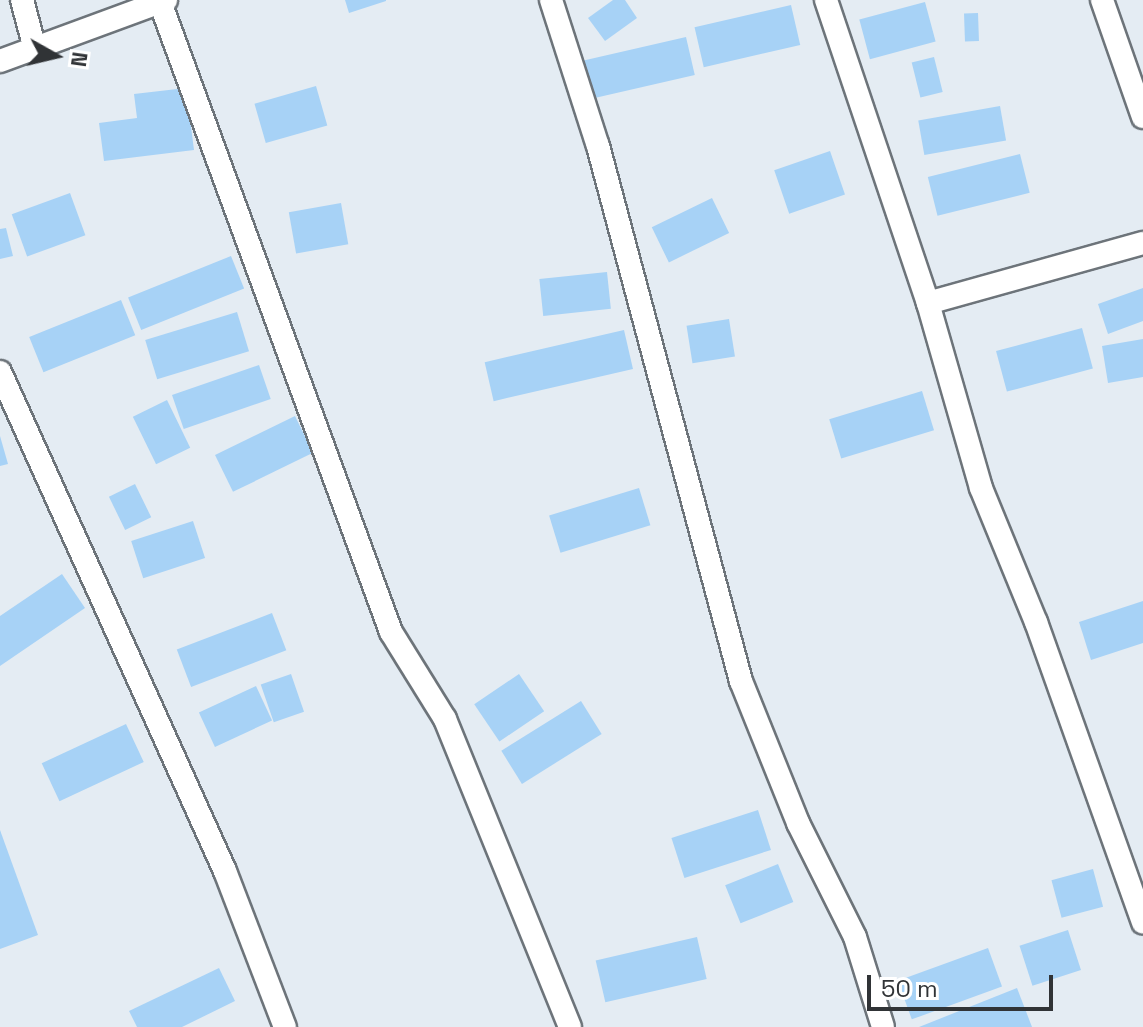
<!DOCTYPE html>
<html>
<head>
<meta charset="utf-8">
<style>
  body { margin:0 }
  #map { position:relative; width:1143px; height:1027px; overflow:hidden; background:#e4ecf3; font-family:"Space Grotesk",sans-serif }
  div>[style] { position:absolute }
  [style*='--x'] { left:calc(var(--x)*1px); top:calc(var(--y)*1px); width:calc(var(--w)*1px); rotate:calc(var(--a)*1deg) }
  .building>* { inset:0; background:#a7d2f6; transform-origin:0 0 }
  .roads { filter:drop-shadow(2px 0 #6d747a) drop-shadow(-2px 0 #6d747a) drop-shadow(0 2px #6d747a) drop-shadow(0 -2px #6d747a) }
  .street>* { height:22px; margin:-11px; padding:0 11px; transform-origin:11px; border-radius:11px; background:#fff }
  span { translate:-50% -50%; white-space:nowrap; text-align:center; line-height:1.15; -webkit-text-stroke:6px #fff; paint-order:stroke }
  .north { position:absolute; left:16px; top:16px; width:80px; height:80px; -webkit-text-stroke:6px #fff; paint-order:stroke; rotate:98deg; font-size:22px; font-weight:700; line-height:32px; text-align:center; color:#303336 }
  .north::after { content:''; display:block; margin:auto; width:28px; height:36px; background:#303336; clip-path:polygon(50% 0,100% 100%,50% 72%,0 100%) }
  .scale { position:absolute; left:867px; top:975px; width:186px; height:36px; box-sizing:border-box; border:4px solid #303336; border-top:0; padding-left:10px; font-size:24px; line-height:28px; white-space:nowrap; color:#303336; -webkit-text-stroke:6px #fff; paint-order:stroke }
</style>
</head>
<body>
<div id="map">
  <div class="building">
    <i style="clip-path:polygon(345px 0,386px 0,386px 1px,349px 13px)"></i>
    <i style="clip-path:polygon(613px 0,625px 0,637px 18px,605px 41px,588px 18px)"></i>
    <i style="left:925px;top:2px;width:41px;height:68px;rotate:75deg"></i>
    <i style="left:791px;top:5px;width:41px;height:99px;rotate:77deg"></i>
    <i style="left:978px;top:13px;width:28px;height:14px;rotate:88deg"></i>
    <i style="left:686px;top:37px;width:39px;height:105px;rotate:77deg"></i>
    <i style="left:934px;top:57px;width:36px;height:23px;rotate:76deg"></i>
    <i style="left:316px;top:86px;width:41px;height:64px;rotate:74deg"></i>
    <i style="clip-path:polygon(186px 88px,194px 150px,104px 161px,99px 123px,137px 118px,134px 94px)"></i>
    <i style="left:1000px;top:106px;width:35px;height:83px;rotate:80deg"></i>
    <i style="left:830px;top:151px;width:46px;height:59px;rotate:71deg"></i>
    <i style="left:1020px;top:154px;width:40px;height:95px;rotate:76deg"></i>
    <i style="left:70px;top:193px;width:45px;height:62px;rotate:70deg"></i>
    <i style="left:712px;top:198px;width:39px;height:67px;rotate:64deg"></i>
    <i style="left:341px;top:203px;width:42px;height:53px;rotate:80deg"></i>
    <i style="clip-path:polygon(6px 228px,13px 256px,0 259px,0 229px)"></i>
    <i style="left:231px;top:256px;width:35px;height:111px;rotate:68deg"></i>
    <i style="left:607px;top:272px;width:37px;height:68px;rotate:84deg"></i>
    <i style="clip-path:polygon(1143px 288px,1143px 321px,1108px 334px,1098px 304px)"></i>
    <i style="left:121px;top:300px;width:38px;height:99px;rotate:68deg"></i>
    <i style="left:237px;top:312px;width:41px;height:96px;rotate:73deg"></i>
    <i style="left:729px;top:319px;width:38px;height:43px;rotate:81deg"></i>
    <i style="left:1082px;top:328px;width:42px;height:89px;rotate:75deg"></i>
    <i style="left:624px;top:330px;width:40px;height:143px;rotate:77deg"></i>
    <i style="clip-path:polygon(1143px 339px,1143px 377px,1108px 383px,1102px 346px)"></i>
    <i style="left:259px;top:365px;width:36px;height:92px;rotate:71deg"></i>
    <i style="left:922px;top:391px;width:41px;height:97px;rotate:73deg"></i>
    <i style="left:167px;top:400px;width:53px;height:38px;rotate:64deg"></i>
    <i style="left:295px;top:416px;width:41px;height:89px;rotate:64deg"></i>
    <i style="clip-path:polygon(0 436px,8px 464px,0 466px)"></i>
    <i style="left:135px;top:484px;width:37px;height:29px;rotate:64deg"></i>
    <i style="left:639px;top:488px;width:39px;height:94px;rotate:73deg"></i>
    <i style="left:193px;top:521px;width:39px;height:65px;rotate:72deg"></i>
    <i style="clip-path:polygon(62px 574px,85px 608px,0 666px,0 616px)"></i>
    <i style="clip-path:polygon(1143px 601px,1143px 643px,1091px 660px,1079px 622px)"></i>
    <i style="left:272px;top:613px;width:40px;height:102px;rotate:69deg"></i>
    <i style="left:291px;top:674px;width:40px;height:32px;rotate:71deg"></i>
    <i style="left:519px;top:674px;width:45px;height:54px;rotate:56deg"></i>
    <i style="left:256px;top:686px;width:38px;height:63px;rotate:65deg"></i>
    <i style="left:581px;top:701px;width:39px;height:94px;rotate:58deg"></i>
    <i style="left:126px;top:724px;width:42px;height:93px;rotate:65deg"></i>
    <i style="left:758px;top:810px;width:42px;height:91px;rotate:72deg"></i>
    <i style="clip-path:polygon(0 830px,38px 935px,0 949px)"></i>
    <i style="left:778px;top:864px;width:41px;height:57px;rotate:68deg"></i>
    <i style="left:1093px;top:869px;width:39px;height:43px;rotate:75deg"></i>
    <i style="left:1068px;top:930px;width:42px;height:51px;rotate:72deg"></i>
    <i style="left:697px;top:937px;width:43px;height:104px;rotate:77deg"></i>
    <i style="left:988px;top:948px;width:41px;height:96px;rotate:70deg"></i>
    <i style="clip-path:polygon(219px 968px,235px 1001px,182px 1027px,137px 1027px,129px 1011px)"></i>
    <i style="clip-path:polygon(1017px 988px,1032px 1027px,919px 1027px)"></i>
  </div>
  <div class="roads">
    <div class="street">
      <i style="--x:22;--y:0;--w:47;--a:75.1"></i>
      <i style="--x:551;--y:0;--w:153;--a:72.2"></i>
      <i style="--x:598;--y:146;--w:554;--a:75.04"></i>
      <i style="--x:741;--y:681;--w:153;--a:68.1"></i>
      <i style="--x:798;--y:823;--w:127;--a:63.4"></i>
      <i style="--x:855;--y:937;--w:94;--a:72.7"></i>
      <i style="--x:826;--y:0;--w:320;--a:71.4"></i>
      <i style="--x:928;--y:303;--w:192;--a:74"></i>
      <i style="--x:981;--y:488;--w:145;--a:67.7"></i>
      <i style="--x:1036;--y:622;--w:319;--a:70.4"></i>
      <i style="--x:1102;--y:0;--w:124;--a:70.7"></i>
      <i style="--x:160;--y:2;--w:671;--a:69.86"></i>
      <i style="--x:391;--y:632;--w:102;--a:58.2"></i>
      <i style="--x:445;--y:719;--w:332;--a:67.9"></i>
      <i style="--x:0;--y:61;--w:177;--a:-20.2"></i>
      <i style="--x:928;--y:303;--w:223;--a:-15.6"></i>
      <i style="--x:0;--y:372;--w:547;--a:65.73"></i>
      <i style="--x:225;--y:871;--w:167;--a:69"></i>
    </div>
  </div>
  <div class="north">N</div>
  <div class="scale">50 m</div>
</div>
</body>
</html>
